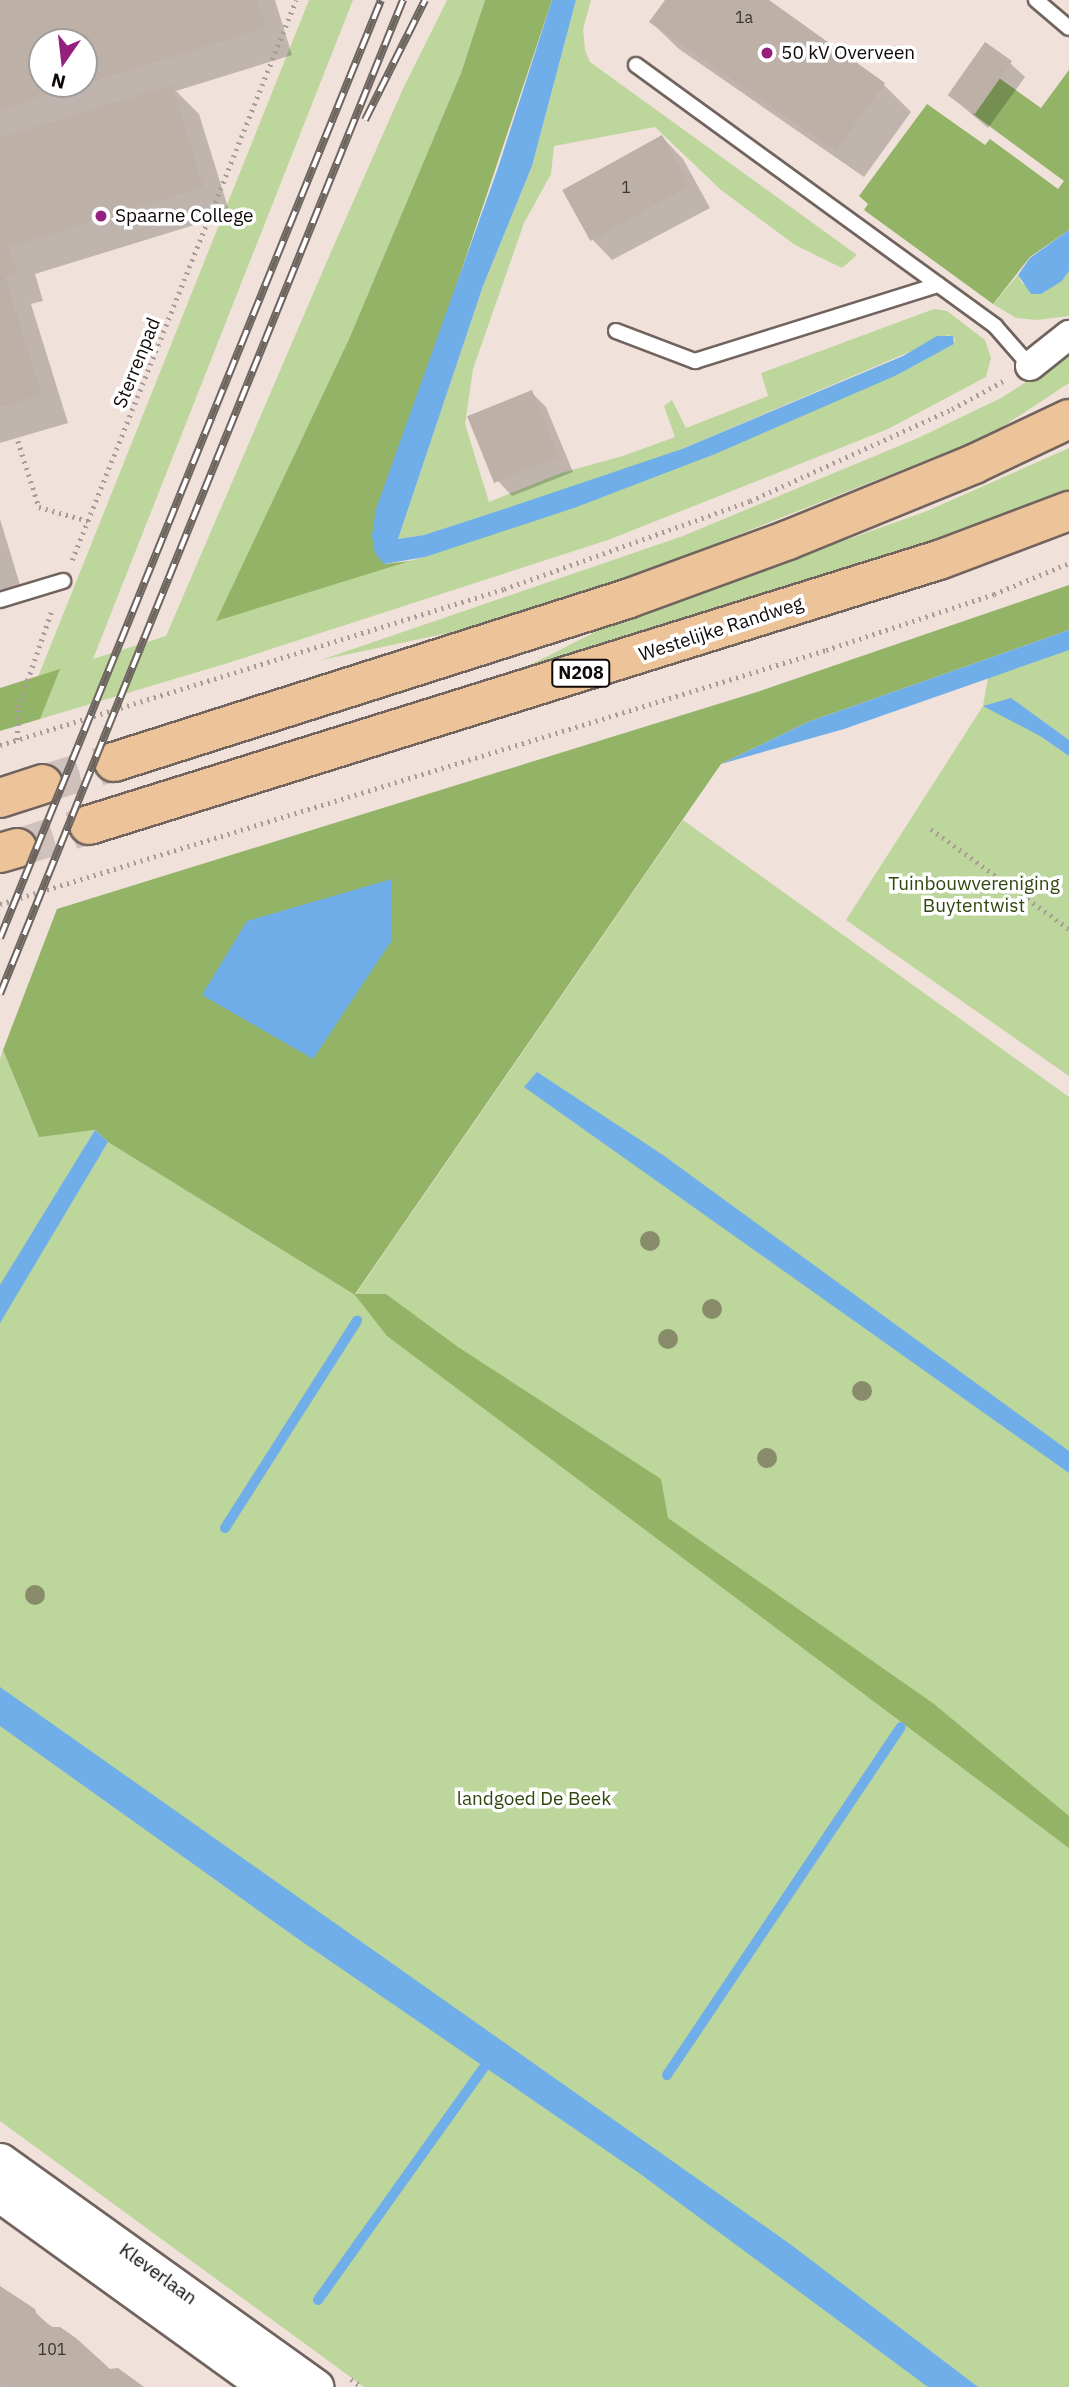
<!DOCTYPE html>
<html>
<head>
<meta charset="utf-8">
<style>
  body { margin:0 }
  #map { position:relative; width:1069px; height:2387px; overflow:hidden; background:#f1e1db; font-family:"IBM Plex Sans",sans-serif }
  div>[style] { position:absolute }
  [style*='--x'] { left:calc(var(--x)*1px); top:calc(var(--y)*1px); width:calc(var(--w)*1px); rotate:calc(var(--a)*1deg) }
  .green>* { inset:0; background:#bcd69b }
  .forest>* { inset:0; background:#93b367 }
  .water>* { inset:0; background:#70aee9 }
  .shadow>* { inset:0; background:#0003 }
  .stream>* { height:10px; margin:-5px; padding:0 5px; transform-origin:5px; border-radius:5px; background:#70aee9 }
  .building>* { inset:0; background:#bdb0a7; transform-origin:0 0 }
  .primary-tunnel>* { height:38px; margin-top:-19px; transform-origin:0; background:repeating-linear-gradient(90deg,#cfc1bb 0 38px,transparent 0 57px) }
  .path>* { height:4.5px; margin-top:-2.25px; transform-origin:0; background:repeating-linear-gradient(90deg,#a99c98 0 2px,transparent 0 7px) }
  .roads { filter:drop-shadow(2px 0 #71635e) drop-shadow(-2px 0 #71635e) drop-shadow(0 2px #71635e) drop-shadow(0 -2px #71635e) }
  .service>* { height:14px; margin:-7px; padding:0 7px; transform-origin:7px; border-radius:7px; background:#fff }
  .minor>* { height:28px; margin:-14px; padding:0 14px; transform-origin:14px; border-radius:14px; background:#fff }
  .tertiary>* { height:35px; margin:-17.5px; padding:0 17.5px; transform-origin:17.5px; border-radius:17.5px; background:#fff }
  .primary>* { height:38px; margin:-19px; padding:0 19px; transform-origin:19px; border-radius:19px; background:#edc49a }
  .rail>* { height:8px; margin-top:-4px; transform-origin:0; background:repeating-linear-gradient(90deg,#fff 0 16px,#6e6561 0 32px); box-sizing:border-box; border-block:2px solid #6e6561 }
  .trees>* { width:20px; height:20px; margin:-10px; border-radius:50%; background:#888c6b }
  .dots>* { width:19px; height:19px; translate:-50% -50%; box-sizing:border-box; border:4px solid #fff; border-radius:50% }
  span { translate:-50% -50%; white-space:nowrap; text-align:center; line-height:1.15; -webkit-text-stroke:7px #fff; paint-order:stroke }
  .number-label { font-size:16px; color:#3a3430 }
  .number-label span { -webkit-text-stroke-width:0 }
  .shield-label span { padding:2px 5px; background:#fff; border:2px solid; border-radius:5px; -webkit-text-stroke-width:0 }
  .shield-label { font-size:18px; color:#0f0a08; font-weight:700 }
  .poi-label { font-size:19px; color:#0f0a08 }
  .left { translate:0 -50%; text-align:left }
  .street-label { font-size:19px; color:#0f0a08 }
  .park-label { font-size:19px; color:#32460f }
  .north { position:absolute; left:28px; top:28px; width:70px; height:70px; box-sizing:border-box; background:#fff; border:2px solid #9f9d9c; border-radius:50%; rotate:194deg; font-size:19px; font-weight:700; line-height:28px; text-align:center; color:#0f0a08 }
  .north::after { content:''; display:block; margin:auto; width:24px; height:32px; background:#96207d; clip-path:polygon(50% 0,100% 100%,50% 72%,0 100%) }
</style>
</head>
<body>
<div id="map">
  <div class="green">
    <i style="clip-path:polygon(309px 0,353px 0,93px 659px,166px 636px,331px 252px,402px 91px,447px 0,485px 0,461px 73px,349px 339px,217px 620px,366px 572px,425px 557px,897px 375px,954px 344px,955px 339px,949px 335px,682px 449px,623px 471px,424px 535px,398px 539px,483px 286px,532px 166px,576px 0,591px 0,583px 29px,585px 50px,590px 62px,857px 255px,842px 268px,795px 245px,721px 190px,655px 127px,554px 146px,551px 174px,524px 223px,473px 369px,465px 424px,489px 502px,561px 473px,623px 456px,675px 437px,664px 406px,672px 400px,686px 428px,768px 396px,761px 373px,934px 309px,947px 311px,985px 340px,991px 358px,986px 377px,888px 429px,608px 540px,228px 663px,40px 719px,43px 710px,32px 692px)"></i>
    <i style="clip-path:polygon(1069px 271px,1069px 316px,1037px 320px,1016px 318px,993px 304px,1018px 275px,1022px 284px,1062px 281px)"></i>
    <i style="clip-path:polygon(1069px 355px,1069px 383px,990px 435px,631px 577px,467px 629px,321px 660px,683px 536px,918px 438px,1001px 398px)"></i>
    <i style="clip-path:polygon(1069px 448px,1069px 493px,906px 553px,524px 668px,611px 624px,927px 511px)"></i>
    <i style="clip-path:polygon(1069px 648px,1069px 740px,1012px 699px,1040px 736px,1069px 756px,1069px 1076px,846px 920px,983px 706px,988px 678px)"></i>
    <i style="clip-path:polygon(683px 820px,1069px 1097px,1069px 2387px,364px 2387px,0 2121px,0 1059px,3px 1050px,30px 1116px,63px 1134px,95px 1130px,85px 1146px,101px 1154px,108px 1142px,355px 1295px)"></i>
  </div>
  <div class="forest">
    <i style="clip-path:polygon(485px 0,552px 0,424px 382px,384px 564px,410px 561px,216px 621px,349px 339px,461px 73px)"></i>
    <i style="clip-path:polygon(1069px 70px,1069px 230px,1030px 257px,993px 304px,864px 210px,868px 204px,859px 196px,927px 104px,985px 145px,990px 139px,1058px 189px,1064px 181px,973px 114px,999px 78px,1041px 108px)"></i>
    <i style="clip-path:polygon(evenodd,1069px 585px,1069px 630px,808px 722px,721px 764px,355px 1294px,386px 1294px,458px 1347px,661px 1479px,668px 1518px,934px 1704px,1069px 1816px,1069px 1848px,387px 1336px,355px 1295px,108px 1142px,95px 1130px,39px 1137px,3px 1050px,57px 909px,760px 691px,1069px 585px,392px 880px,392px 940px,248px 921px,392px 880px)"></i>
    <i style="clip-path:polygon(60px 669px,40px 719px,0 731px,0 688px)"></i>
  </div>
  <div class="water">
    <i style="clip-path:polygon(552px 0,576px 0,532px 166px,483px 286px,398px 539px,424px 535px,498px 511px,682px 449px,903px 356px,937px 336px,953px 336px,954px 344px,897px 375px,715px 454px,574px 508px,425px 557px,384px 564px,375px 553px,372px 536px,376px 509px,498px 168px)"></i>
    <i style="clip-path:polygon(1069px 230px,1069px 271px,1062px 281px,1041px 294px,1031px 294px,1018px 275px,1030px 258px)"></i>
    <i style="clip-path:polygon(1069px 630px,1069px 650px,844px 729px,721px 764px,808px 722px)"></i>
    <i style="clip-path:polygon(1011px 698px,1069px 740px,1069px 756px,1040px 736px,983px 706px)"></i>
    <i style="clip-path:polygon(392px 879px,392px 940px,313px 1059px,202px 995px,247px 921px)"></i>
    <i style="clip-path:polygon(537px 1072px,663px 1155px,1069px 1451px,1069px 1473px,524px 1087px)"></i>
    <i style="clip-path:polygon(95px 1130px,108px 1142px,0 1323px,0 1285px)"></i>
    <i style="clip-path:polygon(0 1687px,790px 2244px,978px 2387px,928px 2387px,639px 2173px,301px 1941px,0 1726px)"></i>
  </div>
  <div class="shadow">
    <i style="clip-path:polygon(evenodd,0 0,275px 0,292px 55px,176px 91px,199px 114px,230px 214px,35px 274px,43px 301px,31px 304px,68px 423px,0 443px,0 0,42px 42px,84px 42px,84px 84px,42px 84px,42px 42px)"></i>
    <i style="clip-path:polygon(667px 0,766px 0,884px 85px,911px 112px,864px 177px,679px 49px,651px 22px)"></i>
    <i style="clip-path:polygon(1010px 63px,1025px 77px,988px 128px,949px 95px)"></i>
    <i style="clip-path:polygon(662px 137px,683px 159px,710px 208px,612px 260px,591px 238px,565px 189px)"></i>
    <i style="clip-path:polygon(531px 392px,546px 407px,573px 472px,512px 496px,498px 481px,470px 419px)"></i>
    <i style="clip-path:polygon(0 519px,24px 598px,0 605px)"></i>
    <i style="clip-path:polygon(0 2288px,34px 2311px,49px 2325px,75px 2340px,109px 2371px,141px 2387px,0 2387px)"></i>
  </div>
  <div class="stream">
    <i style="--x:225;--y:1528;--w:246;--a:-57.5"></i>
    <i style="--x:667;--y:2075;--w:419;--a:-56.1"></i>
    <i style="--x:318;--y:2300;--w:286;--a:-54.5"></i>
  </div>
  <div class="building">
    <i style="clip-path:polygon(0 0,257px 0,266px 28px,84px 84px,84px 42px,42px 42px,42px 84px,82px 85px,0 110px)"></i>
    <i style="clip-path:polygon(665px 0,769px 0,885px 83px,836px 151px,649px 22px)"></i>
    <i style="left:985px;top:42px;width:33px;height:65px;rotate:35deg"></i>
    <i style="clip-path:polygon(172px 85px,203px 187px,9px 247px,17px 274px,5px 277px,42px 395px,0 407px,0 138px)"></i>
    <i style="left:662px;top:135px;width:58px;height:114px;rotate:61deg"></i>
    <i style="left:532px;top:390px;width:72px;height:70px;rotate:68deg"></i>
    <i style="clip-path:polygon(0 2286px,35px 2309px,37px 2316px,52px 2327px,60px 2327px,76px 2338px,110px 2369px,118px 2368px,144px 2387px,7px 2387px,3px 2384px,0 2387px)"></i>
  </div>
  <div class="primary-tunnel">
    <i style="--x:43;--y:784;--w:74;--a:-17.2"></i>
    <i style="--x:17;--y:848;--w:76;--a:-17.7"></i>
  </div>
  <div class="path">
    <i style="--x:18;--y:441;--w:69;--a:72.3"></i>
    <i style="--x:39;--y:507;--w:51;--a:15.9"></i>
    <i style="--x:72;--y:560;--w:603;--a:-68.2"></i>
    <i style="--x:17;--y:740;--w:33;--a:-88"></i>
    <i style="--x:18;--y:707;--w:103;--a:-70.7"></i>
    <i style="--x:0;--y:745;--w:528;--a:-17.2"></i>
    <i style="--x:504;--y:589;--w:261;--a:-19.7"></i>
    <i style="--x:750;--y:501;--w:222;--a:-24.5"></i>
    <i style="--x:952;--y:409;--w:60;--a:-28.7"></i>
    <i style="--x:931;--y:829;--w:170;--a:35.9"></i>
    <i style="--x:0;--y:904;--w:864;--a:-17.09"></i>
    <i style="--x:826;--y:650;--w:177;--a:-18.4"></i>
    <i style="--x:994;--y:594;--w:81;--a:-22.5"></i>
    <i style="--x:351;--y:2379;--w:14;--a:36"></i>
  </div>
  <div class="roads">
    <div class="service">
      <i style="--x:1036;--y:0;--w:43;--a:40.3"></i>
      <i style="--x:636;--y:65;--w:444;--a:36"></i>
      <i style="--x:995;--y:326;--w:53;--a:48.8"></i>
      <i style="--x:616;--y:331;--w:85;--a:20.8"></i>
      <i style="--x:695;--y:361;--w:255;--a:-17.4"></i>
      <i style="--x:0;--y:600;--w:66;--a:-16.8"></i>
    </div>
    <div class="minor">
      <i style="--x:1030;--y:366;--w:50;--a:-38.5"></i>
    </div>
    <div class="tertiary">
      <i style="--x:0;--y:2161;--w:388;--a:35.6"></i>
      <i style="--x:0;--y:2194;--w:330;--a:35.8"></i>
    </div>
    <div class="primary">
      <i style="--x:114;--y:762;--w:538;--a:-17.63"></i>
      <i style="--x:627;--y:599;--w:171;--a:-20.1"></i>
      <i style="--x:788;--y:540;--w:201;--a:-22.2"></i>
      <i style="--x:974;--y:464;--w:105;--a:-25.3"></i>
      <i style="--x:0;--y:798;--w:45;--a:-18"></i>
      <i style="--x:89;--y:825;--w:890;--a:-17.32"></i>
      <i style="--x:939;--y:560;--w:139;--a:-20.7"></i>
      <i style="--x:0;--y:853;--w:18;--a:-16"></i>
    </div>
  </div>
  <div class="rail">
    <i style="--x:365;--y:120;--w:134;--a:-63.4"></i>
    <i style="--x:0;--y:938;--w:1012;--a:-67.89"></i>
    <i style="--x:0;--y:994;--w:1073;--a:-67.93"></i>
  </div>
  <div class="trees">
    <i style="left:650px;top:1241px"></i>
    <i style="left:712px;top:1309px"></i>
    <i style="left:668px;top:1339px"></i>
    <i style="left:862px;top:1391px"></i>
    <i style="left:767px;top:1458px"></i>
    <i style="left:35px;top:1595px"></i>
  </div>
  <div class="dots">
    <i style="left:767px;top:53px;background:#96207d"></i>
    <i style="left:101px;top:216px;background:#96207d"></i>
  </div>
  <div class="number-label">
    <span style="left:744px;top:17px">1a</span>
    <span style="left:626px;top:187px">1</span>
    <span style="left:52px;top:2349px">101</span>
  </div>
  <div class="shield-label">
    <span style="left:581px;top:673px">N208</span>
  </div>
  <div class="poi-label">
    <span class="left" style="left:781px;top:53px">50 kV Overveen</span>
    <span class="left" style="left:115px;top:216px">Spaarne College</span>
  </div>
  <div class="street-label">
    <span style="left:137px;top:363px;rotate:-68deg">Sterrenpad</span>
    <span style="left:721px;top:629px;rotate:-18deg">Westelijke Randweg</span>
    <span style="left:158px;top:2274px;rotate:36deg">Kleverlaan</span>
  </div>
  <div class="park-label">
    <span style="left:974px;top:895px">Tuinbouwvereniging<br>Buytentwist</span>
    <span style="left:534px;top:1799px">landgoed De Beek</span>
  </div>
  <div class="north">N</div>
</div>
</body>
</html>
